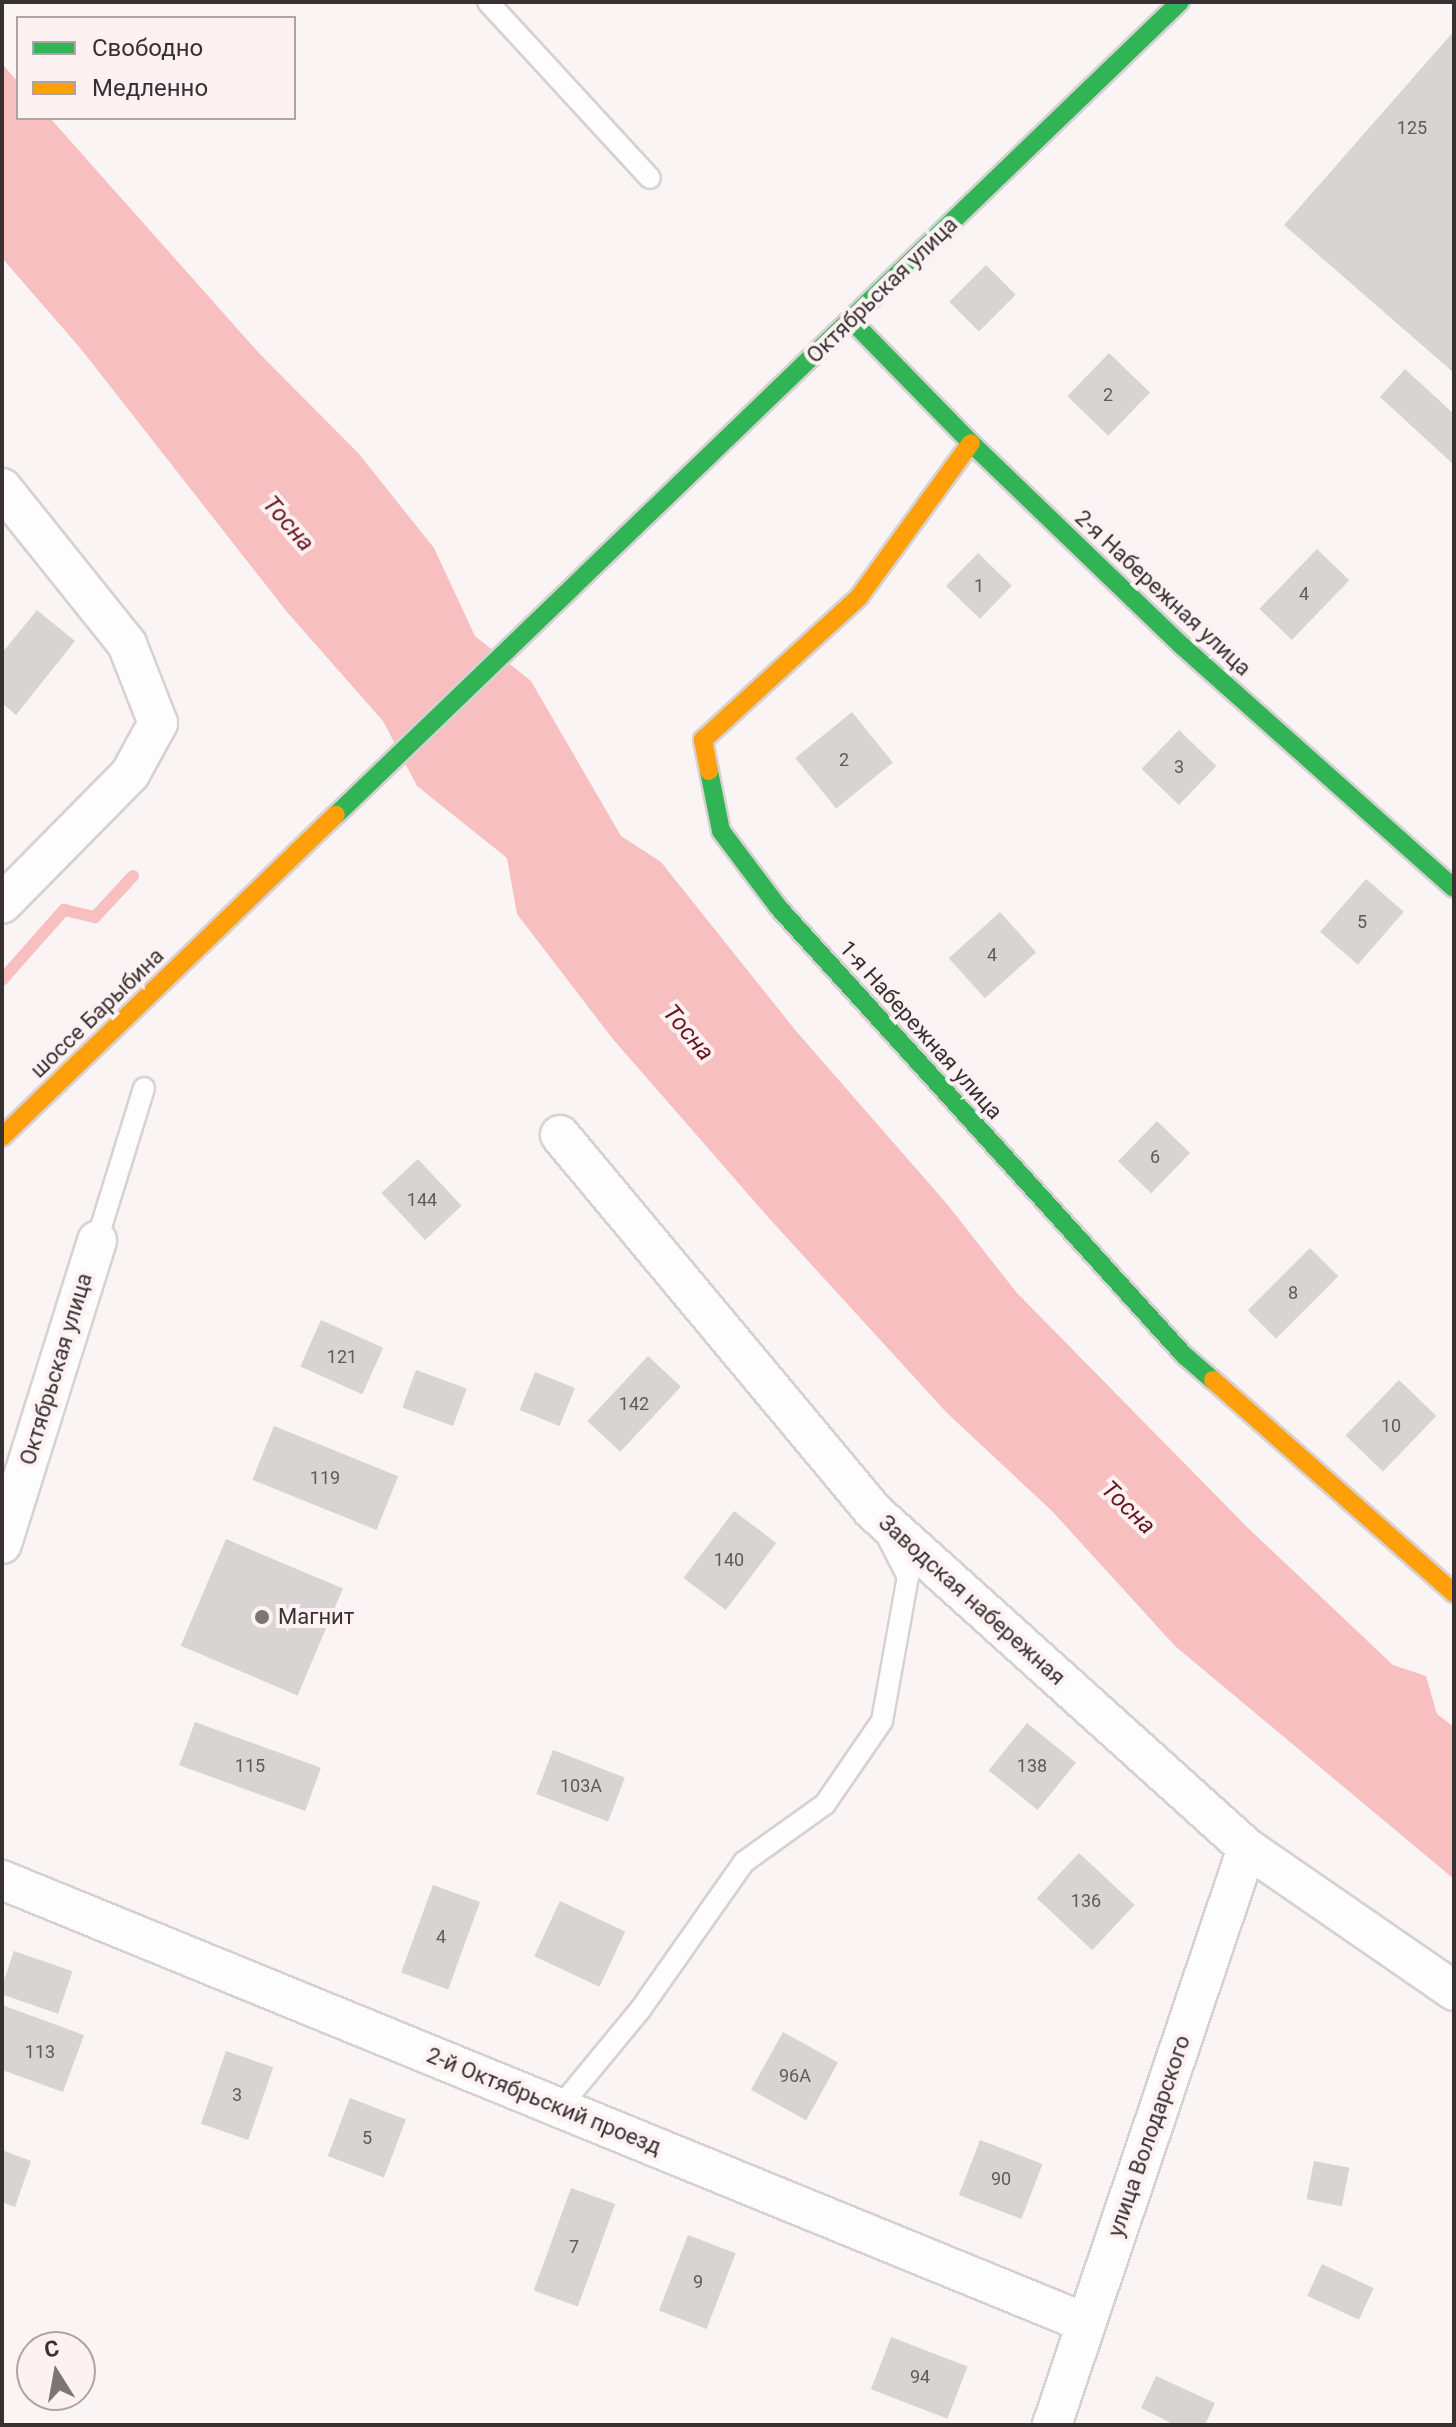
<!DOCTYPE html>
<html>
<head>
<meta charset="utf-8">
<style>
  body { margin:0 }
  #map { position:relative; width:1456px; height:2427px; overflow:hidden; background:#fbf4f4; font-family:Roboto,sans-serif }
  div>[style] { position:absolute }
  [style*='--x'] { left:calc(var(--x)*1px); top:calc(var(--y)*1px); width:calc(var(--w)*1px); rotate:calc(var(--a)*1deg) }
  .water>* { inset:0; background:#f8bfc0 }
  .stream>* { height:12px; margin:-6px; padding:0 6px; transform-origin:6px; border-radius:6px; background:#f8bfc0 }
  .building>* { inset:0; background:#d9d4d4; transform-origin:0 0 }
  .roads { filter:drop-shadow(2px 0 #d7d1d1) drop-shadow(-2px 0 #d7d1d1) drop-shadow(0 2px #d7d1d1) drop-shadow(0 -2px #d7d1d1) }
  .lane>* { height:20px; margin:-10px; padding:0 10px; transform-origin:10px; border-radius:10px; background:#fefdfd }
  .street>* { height:38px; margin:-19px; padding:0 19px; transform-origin:19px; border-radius:19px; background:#fefdfd }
  .fast>* { height:18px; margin:-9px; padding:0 9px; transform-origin:9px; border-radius:9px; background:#30b455 }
  .slow>* { height:18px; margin:-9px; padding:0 9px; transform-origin:9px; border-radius:9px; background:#ff9f0a }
  .dots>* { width:22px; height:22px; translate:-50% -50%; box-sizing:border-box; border:4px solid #fef1f1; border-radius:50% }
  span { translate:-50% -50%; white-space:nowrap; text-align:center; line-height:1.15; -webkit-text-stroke:8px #fef1f1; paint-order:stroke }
  .number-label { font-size:18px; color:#605a5a }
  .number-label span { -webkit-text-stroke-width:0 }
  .street-label { font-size:22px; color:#373131 }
  .poi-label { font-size:22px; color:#373131 }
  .left { translate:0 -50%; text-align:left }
  .water-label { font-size:24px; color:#691521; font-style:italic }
  .frame { position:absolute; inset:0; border:4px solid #373131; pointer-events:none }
  .legend { position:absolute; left:16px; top:16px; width:280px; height:104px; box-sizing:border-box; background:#fef1f1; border:2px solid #aea4a4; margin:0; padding:10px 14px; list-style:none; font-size:24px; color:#373131 }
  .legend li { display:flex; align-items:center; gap:16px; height:40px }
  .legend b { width:40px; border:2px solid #aea4a4 }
  .north { position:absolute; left:16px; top:2331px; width:80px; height:80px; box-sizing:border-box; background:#fef1f1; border:2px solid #aea4a4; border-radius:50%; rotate:349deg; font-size:22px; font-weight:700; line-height:32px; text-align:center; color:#373131 }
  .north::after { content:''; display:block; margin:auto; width:28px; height:36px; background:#7c7575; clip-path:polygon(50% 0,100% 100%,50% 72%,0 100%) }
</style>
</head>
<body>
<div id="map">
  <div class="water">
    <i style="clip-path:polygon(2px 64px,18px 82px,18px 118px,50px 118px,258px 352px,359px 454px,434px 548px,475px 636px,531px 681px,621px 836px,661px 862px,796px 1031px,947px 1204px,1017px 1293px,1248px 1528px,1393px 1665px,1426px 1676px,1437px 1714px,1454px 1727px,1454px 1879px,1175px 1646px,1052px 1511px,947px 1413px,767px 1216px,612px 1038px,517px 914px,507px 858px,417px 786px,383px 721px,287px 612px,81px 349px,2px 258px)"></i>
  </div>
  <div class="stream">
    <i style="--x:2;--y:980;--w:94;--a:-48.5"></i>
    <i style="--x:64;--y:910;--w:32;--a:13"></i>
    <i style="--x:95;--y:917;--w:56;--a:-47.2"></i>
  </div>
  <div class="building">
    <i style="clip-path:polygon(1454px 31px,1454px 373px,1284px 225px)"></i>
    <i style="left:986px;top:265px;width:42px;height:52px;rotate:45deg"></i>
    <i style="left:1109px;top:353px;width:57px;height:60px;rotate:44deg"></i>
    <i style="clip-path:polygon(1405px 369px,1454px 414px,1454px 465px,1380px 397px)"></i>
    <i style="left:1317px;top:549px;width:45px;height:83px;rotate:44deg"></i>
    <i style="left:978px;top:553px;width:47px;height:46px;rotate:44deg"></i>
    <i style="clip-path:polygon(37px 610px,75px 641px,16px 715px,2px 703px,2px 653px)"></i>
    <i style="left:852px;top:712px;width:65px;height:73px;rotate:51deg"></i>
    <i style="left:1179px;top:730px;width:52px;height:54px;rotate:44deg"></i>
    <i style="left:1366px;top:879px;width:50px;height:70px;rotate:41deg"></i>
    <i style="left:1000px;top:912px;width:54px;height:69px;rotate:48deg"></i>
    <i style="left:1157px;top:1121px;width:46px;height:56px;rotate:44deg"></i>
    <i style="left:418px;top:1159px;width:64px;height:50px;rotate:47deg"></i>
    <i style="left:1310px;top:1248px;width:40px;height:88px;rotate:45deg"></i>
    <i style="left:321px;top:1320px;width:68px;height:51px;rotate:24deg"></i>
    <i style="left:648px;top:1356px;width:45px;height:89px;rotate:43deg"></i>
    <i style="left:416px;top:1370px;width:54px;height:40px;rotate:20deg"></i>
    <i style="left:535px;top:1372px;width:43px;height:41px;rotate:22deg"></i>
    <i style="left:1399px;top:1380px;width:52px;height:77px;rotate:44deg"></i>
    <i style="left:274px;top:1426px;width:134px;height:58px;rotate:22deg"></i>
    <i style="left:734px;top:1511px;width:53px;height:84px;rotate:37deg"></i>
    <i style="left:226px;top:1539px;width:127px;height:116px;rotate:23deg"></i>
    <i style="left:195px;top:1722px;width:134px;height:46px;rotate:20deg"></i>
    <i style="left:1027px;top:1723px;width:63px;height:61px;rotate:39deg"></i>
    <i style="left:553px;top:1750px;width:77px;height:47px;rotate:21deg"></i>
    <i style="left:1079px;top:1853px;width:76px;height:62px;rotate:43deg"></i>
    <i style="left:433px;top:1885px;width:50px;height:93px;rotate:20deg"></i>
    <i style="left:560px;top:1901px;width:72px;height:61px;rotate:25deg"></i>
    <i style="left:14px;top:1951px;width:62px;height:45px;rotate:19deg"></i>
    <i style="clip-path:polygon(2px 2005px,84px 2035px,63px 2092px,2px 2070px)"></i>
    <i style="left:783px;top:2032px;width:63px;height:66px;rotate:29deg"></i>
    <i style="left:226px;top:2051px;width:50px;height:77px;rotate:19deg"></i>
    <i style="left:350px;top:2098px;width:60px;height:62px;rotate:21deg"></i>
    <i style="left:980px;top:2140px;width:67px;height:59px;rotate:21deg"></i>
    <i style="clip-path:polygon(2px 2150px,31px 2161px,15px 2207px,2px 2202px)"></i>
    <i style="left:1314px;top:2161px;width:36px;height:39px;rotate:11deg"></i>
    <i style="left:571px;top:2188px;width:47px;height:109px;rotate:20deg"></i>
    <i style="left:688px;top:2235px;width:51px;height:81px;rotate:21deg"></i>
    <i style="left:1322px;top:2264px;width:57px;height:35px;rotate:25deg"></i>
    <i style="left:891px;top:2337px;width:82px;height:56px;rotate:21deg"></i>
    <i style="clip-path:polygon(1156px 2376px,1215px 2403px,1205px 2425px,1175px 2425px,1141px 2408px)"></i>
  </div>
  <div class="roads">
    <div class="lane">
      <i style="--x:488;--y:2;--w:239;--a:47.4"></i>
      <i style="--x:97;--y:1240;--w:159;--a:-72.8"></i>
      <i style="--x:560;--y:2107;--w:126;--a:-50.5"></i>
      <i style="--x:640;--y:2010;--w:181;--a:-54.9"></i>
      <i style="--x:744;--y:1862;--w:100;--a:-35.6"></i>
      <i style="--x:825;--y:1804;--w:101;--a:-55.5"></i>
      <i style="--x:882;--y:1721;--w:146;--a:-79.8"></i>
      <i style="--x:908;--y:1577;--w:44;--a:-117.1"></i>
    </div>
    <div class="street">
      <i style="--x:2;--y:488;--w:200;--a:51.3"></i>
      <i style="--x:127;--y:644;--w:85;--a:68.6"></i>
      <i style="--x:158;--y:723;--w:58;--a:118.8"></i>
      <i style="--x:130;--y:774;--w:182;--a:134.6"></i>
      <i style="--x:560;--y:1135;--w:488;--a:50.2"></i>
      <i style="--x:872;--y:1510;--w:505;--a:42.03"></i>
      <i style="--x:1247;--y:1848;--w:252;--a:34.6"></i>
      <i style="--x:2;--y:1544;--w:318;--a:-72.6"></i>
      <i style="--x:2;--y:1880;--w:1171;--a:22.23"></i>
      <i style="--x:1052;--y:2425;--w:609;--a:-71.33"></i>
    </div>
    <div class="fast">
      <i style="--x:851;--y:320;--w:172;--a:45.7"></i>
      <i style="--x:971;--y:443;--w:291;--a:43.9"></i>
      <i style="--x:1181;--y:645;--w:365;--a:41.7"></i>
      <i style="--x:709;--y:771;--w:61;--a:78.7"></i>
      <i style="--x:721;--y:831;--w:95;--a:53.1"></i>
      <i style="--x:778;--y:907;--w:605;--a:47.82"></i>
      <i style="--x:1184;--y:1355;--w:38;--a:41"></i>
      <i style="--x:336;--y:815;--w:1172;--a:-43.93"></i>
    </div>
    <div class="slow">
      <i style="--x:709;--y:771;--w:32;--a:-101"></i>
      <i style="--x:703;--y:740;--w:212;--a:-42.5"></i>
      <i style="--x:859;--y:597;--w:190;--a:-54"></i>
      <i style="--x:2;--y:1137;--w:464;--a:-44"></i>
      <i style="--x:1213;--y:1380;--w:322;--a:41.5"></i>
    </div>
  </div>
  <div class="dots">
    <i style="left:262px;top:1617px;background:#7c7575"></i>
  </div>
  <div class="number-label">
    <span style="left:1412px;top:128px">125</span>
    <span style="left:1108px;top:395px">2</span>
    <span style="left:979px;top:586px">1</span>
    <span style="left:1304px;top:594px">4</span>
    <span style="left:844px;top:760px">2</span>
    <span style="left:1179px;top:767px">3</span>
    <span style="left:1362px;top:922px">5</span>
    <span style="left:992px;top:955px">4</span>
    <span style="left:1155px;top:1157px">6</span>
    <span style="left:422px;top:1200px">144</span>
    <span style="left:1293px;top:1293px">8</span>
    <span style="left:342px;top:1357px">121</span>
    <span style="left:634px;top:1404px">142</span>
    <span style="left:1391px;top:1426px">10</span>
    <span style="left:325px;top:1478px">119</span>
    <span style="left:729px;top:1560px">140</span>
    <span style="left:250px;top:1766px">115</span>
    <span style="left:1032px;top:1766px">138</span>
    <span style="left:581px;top:1786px">103А</span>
    <span style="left:1086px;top:1901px">136</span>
    <span style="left:441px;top:1937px">4</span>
    <span style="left:40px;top:2052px">113</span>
    <span style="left:795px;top:2076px">96А</span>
    <span style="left:237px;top:2095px">3</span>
    <span style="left:367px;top:2138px">5</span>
    <span style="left:1001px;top:2179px">90</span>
    <span style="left:574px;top:2247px">7</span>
    <span style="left:698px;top:2282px">9</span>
    <span style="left:920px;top:2377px">94</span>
  </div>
  <div class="street-label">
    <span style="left:882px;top:290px;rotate:-44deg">Октябрьская улица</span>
    <span style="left:1163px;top:593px;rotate:43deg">2-я Набережная улица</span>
    <span style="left:97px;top:1013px;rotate:-44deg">шоссе Барыбина</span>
    <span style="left:921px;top:1030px;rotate:48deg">1-я Набережная улица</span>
    <span style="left:56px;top:1369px;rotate:-73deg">Октябрьская улица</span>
    <span style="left:972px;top:1600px;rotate:42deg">Заводская набережная</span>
    <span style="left:544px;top:2101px;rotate:22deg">2-й Октябрьский проезд</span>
    <span style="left:1149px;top:2136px;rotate:-71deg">улица Володарского</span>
  </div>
  <div class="poi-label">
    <span class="left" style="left:278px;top:1617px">Магнит</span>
  </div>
  <div class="water-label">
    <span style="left:288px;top:524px;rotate:49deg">Тосна</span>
    <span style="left:688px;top:1033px;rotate:50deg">Тосна</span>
    <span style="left:1128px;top:1508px;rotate:44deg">Тосна</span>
  </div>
  <div class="frame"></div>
  <ul class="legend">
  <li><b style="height:10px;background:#30b455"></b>Свободно</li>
  <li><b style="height:10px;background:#ff9f0a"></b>Медленно</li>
  </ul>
  <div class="north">С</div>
</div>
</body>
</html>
